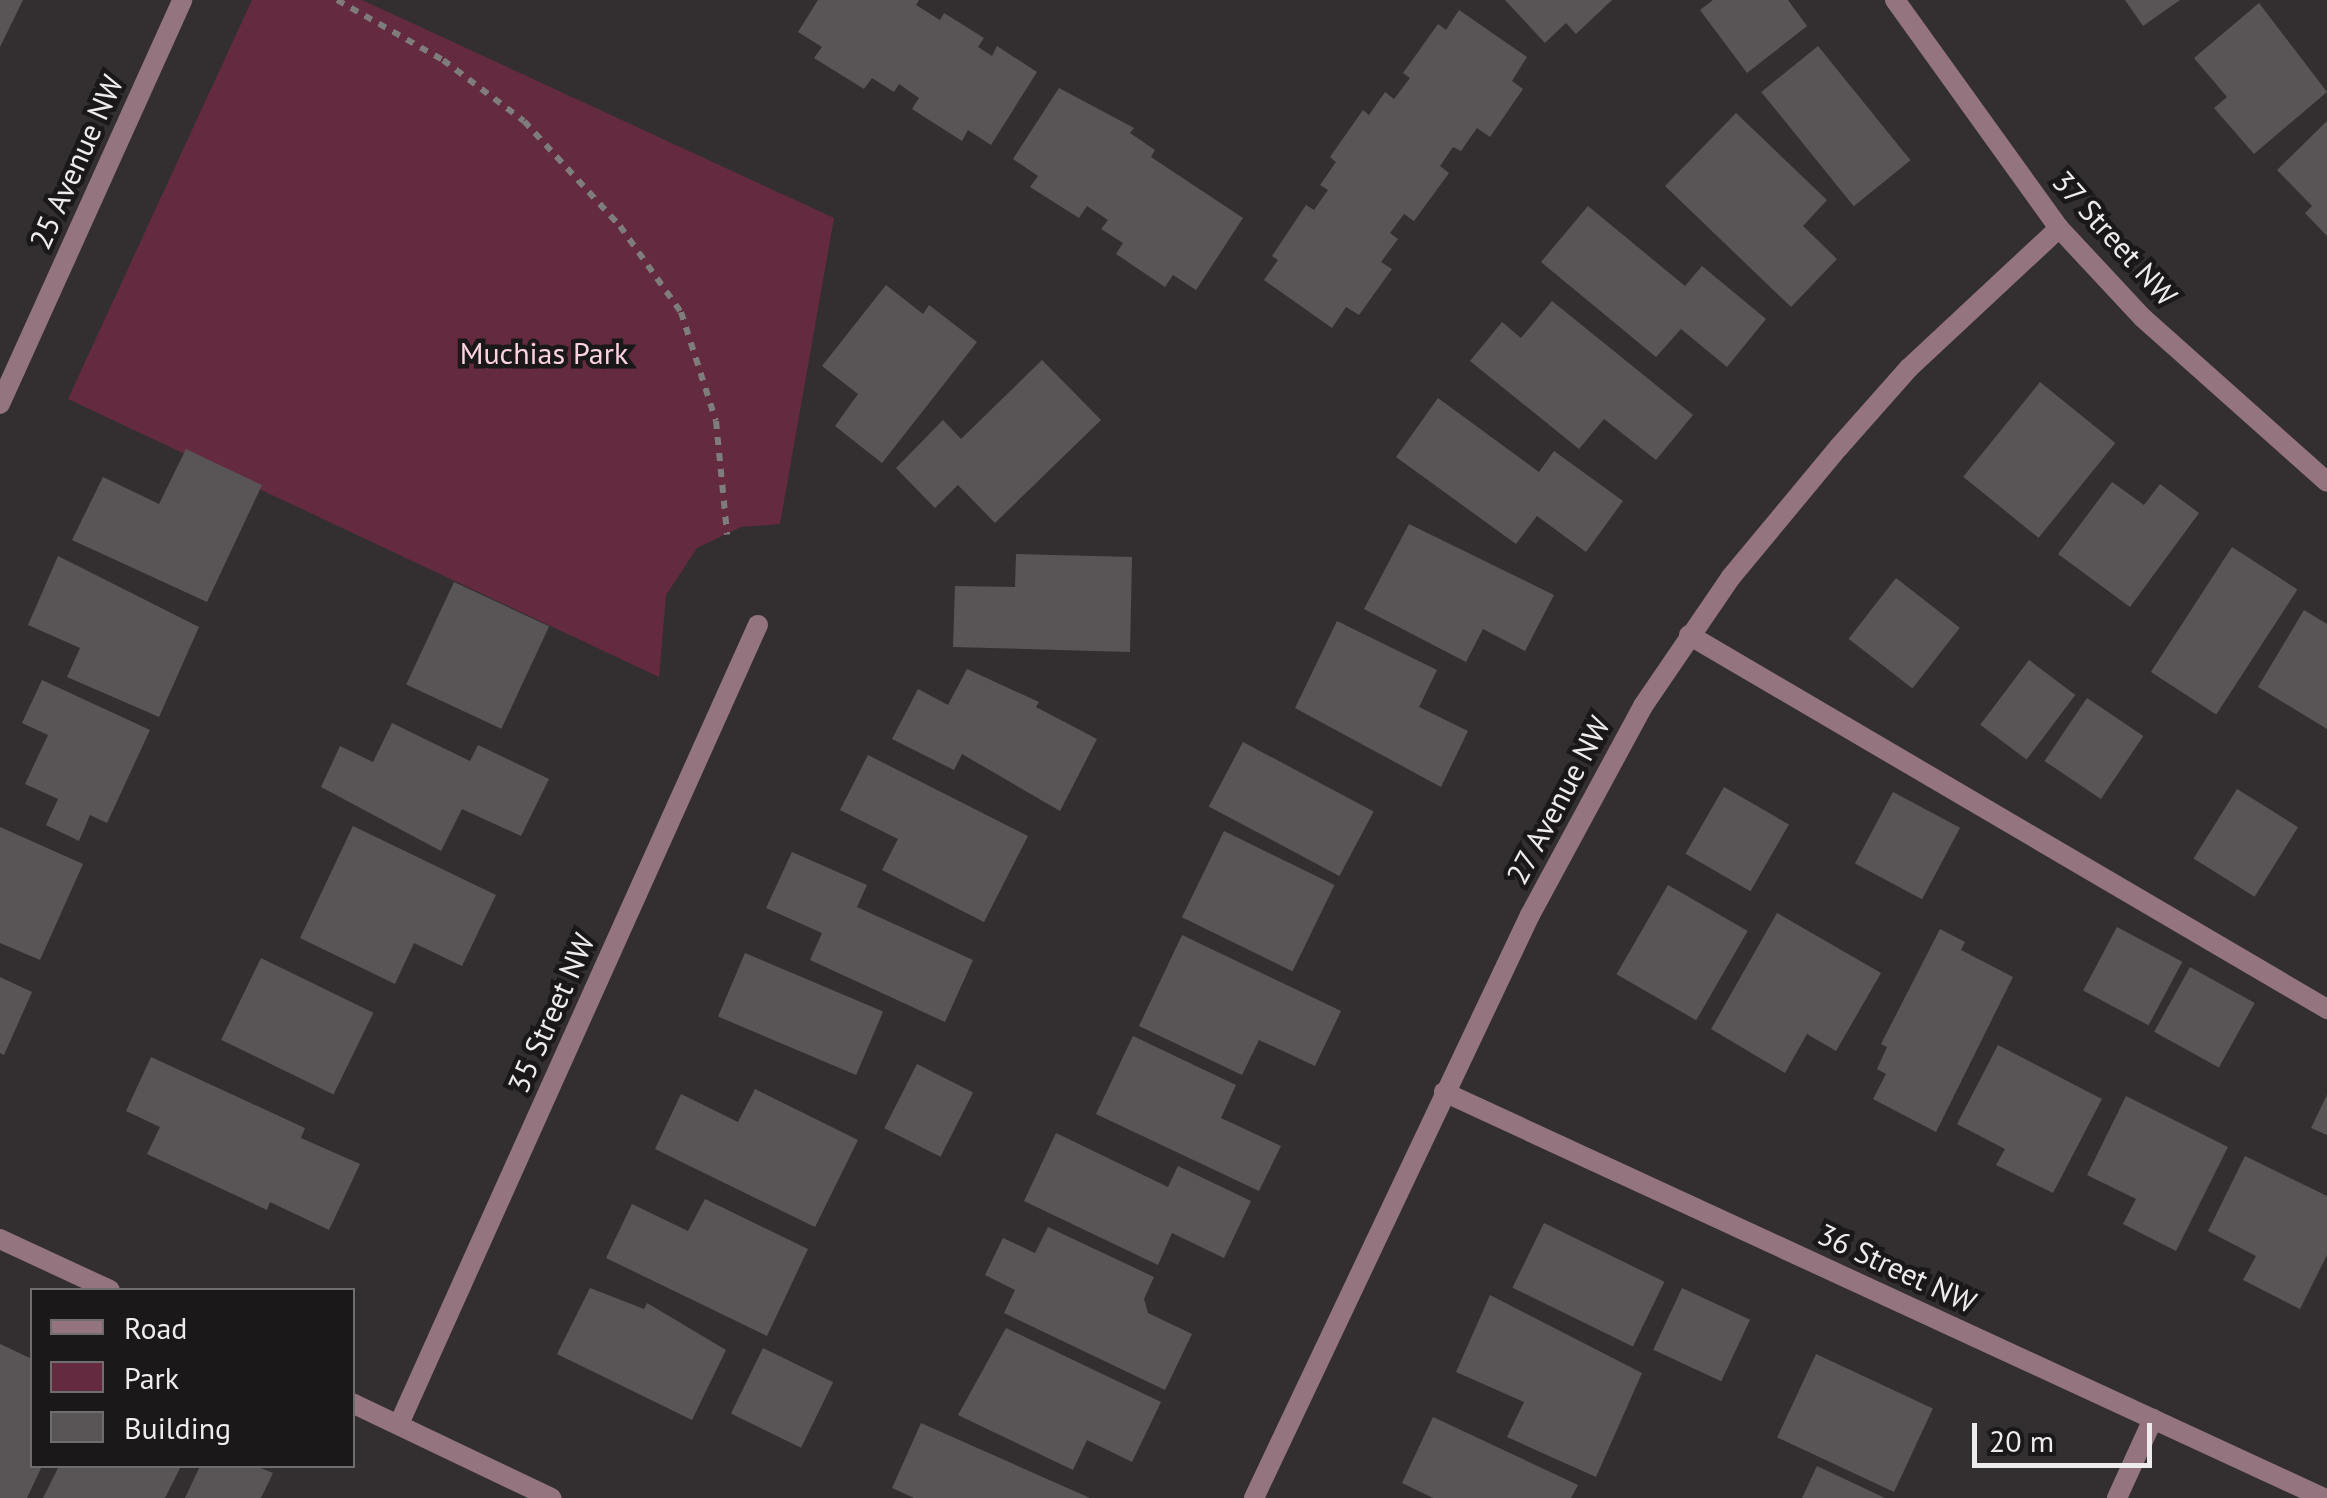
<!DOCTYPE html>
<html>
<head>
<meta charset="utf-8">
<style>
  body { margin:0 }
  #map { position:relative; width:2327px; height:1498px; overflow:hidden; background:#332f30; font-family:"PT Sans",sans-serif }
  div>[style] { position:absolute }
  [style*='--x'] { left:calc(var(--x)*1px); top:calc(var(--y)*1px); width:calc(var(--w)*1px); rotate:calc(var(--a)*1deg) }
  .green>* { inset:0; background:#632a40 }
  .building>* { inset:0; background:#595556; transform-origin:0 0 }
  .path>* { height:6px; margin-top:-3px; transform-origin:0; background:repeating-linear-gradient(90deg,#7f7c7c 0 8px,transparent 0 16px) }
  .service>* { height:20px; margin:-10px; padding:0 10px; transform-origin:10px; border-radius:10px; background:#94747e }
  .minor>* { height:20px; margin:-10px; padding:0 10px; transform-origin:10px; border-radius:10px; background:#94747e }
  .tertiary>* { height:20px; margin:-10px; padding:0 10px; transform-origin:10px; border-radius:10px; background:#94747e }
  span { translate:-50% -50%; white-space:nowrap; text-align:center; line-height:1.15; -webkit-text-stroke:9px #1a1818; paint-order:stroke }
  .street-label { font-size:30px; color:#eeecec }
  .park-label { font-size:30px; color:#fdd3e0 }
  .legend { position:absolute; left:30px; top:1288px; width:325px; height:180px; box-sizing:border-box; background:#1a1818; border:2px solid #6f6d6d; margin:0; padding:12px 18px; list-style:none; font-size:30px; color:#eeecec }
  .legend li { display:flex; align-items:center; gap:20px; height:50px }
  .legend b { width:50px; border:2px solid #6f6d6d }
  .scale { position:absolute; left:1972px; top:1423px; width:180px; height:45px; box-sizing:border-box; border:5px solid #eeecec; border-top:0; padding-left:12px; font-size:30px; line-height:35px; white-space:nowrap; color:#eeecec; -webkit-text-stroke:8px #1a1818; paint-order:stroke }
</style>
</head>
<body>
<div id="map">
  <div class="green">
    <i style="clip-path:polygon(252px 0,362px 0,834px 218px,780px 524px,741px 527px,697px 548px,666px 595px,659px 677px,68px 399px)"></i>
  </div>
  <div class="building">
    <i style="clip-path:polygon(0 0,23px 0,0 47px)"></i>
    <i style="clip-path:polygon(818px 0,919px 0,916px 5px,940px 20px,944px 13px,984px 38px,978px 47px,992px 56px,997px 46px,1037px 72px,991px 145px,968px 130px,962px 141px,912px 109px,919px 98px,899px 84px,894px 92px,872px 78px,864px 89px,814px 58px,822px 47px,798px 32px)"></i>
    <i style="clip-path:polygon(1505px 0,1612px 0,1576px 34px,1566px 23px,1545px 43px)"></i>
    <i style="clip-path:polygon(1713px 0,1788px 0,1807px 26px,1747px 73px,1700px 10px)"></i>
    <i style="clip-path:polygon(2125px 0,2180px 0,2143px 26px)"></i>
    <i style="clip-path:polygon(2259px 3px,2327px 92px,2254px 154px,2214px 108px,2227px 97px,2194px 58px)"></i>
    <i style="clip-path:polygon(1459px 10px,1527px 57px,1512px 81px,1523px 89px,1490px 137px,1477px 128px,1461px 151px,1453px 147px,1440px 166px,1449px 173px,1414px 221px,1404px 214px,1390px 233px,1398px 239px,1381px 262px,1392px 269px,1359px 315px,1346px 307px,1332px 328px,1264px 280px,1278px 260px,1272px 256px,1306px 205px,1314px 210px,1328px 190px,1320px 185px,1336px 162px,1330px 157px,1363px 110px,1369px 115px,1385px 92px,1394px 99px,1410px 78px,1403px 73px,1438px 24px,1446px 30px)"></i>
    <i style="left:1818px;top:46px;width:147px;height:73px;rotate:51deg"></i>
    <i style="clip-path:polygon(1059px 88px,1134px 128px,1130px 133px,1155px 150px,1151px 157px,1243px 218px,1196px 290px,1173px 275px,1165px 287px,1116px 254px,1123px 243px,1101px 229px,1108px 220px,1087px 206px,1079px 218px,1030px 187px,1038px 176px,1013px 159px)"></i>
    <i style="clip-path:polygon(1736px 113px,1827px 200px,1803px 226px,1837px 259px,1791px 307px,1665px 186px)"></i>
    <i style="clip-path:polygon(2327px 121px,2327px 236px,2305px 213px,2312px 206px,2277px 170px)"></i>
    <i style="clip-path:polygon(1588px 206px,1685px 286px,1702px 266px,1766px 319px,1727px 367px,1681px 329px,1656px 357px,1541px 262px)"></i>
    <i style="clip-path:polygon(886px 285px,923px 314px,929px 305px,977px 342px,882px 463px,835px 426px,858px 394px,822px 366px)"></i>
    <i style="clip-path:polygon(1552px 301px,1693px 415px,1656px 460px,1604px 419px,1579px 449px,1470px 361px,1502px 322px,1521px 338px)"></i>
    <i style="clip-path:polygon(1042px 360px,1101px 420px,995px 523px,958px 485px,935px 508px,896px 468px,943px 420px,961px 439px)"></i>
    <i style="left:2040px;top:382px;width:97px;height:122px;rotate:39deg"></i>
    <i style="clip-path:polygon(1438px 398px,1539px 472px,1554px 451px,1623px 501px,1586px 552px,1537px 516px,1516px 544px,1396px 457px)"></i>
    <i style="clip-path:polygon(186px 449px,262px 485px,207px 602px,72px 540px,103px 477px,159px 504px)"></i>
    <i style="clip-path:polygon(2112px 482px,2144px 505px,2160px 484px,2199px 513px,2130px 607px,2058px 554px)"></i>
    <i style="clip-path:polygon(1409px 524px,1554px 595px,1525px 651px,1483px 629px,1466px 662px,1364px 609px)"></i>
    <i style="left:2232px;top:547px;width:78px;height:149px;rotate:33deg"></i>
    <i style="clip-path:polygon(1016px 554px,1132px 557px,1130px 652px,953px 647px,955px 586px,1015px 587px)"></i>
    <i style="clip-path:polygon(58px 556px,199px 627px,159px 717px,67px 677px,80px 648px,28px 625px)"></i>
    <i style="left:1896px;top:578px;width:81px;height:77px;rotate:38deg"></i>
    <i style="left:454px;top:582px;width:105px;height:113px;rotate:25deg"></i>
    <i style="clip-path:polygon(2304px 610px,2327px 624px,2327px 729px,2258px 687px)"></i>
    <i style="clip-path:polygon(1337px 621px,1437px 670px,1419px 707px,1468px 731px,1441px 787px,1295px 708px)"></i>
    <i style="left:2029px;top:660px;width:58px;height:81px;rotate:37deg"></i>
    <i style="clip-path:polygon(967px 669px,1039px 702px,1036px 707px,1097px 739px,1060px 811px,962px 754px,954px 770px,892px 739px,918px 689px,948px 705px)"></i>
    <i style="clip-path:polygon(42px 680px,150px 730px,107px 823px,90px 815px,79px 841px,46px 825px,58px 799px,25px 784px,48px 735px,22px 723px)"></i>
    <i style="left:2087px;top:698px;width:68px;height:76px;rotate:34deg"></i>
    <i style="clip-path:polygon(392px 723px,470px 761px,478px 745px,549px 779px,521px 836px,462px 809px,441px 851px,321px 787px,340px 746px,373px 762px)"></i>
    <i style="left:1243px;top:742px;width:148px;height:73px;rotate:28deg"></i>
    <i style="clip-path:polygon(868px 755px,1028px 836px,984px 922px,882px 870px,898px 839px,840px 810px)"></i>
    <i style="left:1724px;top:787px;width:75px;height:77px;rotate:30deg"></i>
    <i style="left:2237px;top:789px;width:72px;height:82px;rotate:32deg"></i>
    <i style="left:1893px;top:792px;width:76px;height:81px;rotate:28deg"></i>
    <i style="clip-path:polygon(353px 826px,496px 895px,462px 966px,414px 943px,395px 984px,300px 938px)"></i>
    <i style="clip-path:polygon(0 827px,83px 864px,40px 960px,0 943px)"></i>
    <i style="left:1224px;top:831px;width:123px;height:96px;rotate:26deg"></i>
    <i style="clip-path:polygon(792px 852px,867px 885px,857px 907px,973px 960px,945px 1022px,810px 960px,822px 933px,766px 908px)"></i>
    <i style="left:1668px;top:885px;width:92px;height:103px;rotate:30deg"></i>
    <i style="clip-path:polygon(1777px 913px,1881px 973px,1836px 1051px,1807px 1034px,1785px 1073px,1711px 1029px)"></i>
    <i style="left:2117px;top:927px;width:74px;height:72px;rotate:28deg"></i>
    <i style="clip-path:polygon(1940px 929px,1965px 942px,1961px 950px,2013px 977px,1936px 1132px,1873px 1099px,1886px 1074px,1877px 1069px,1887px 1047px,1881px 1044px)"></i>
    <i style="clip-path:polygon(1182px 935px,1341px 1011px,1315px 1066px,1259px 1040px,1242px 1075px,1139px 1026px)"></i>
    <i style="left:745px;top:953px;width:150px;height:69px;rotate:23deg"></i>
    <i style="left:261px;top:958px;width:125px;height:91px;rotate:26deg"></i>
    <i style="left:2190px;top:967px;width:74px;height:74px;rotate:29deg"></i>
    <i style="clip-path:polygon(0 977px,32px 992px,4px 1055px,0 1053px)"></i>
    <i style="clip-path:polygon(1133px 1036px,1236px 1085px,1221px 1118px,1281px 1146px,1259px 1191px,1096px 1114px)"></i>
    <i style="clip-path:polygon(1998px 1045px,2102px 1099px,2053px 1193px,1996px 1165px,2005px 1149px,1957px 1124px)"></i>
    <i style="clip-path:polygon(151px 1057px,305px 1128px,301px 1138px,360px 1164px,329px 1230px,270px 1202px,267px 1210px,147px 1154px,160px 1127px,126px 1111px)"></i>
    <i style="left:917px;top:1064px;width:63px;height:72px;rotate:27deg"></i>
    <i style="clip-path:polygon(755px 1089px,858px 1140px,815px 1227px,655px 1149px,681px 1094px,738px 1122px)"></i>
    <i style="clip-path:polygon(2327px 1095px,2327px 1135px,2311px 1128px)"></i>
    <i style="clip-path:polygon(2126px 1096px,2228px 1147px,2176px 1251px,2123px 1224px,2136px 1199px,2087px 1175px)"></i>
    <i style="clip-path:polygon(1056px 1133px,1168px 1187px,1178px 1166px,1251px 1201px,1224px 1258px,1172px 1233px,1158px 1265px,1024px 1201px)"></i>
    <i style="clip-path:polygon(2245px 1156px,2327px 1196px,2327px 1255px,2300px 1309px,2243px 1280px,2256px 1256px,2208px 1231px)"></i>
    <i style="clip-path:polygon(705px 1199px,808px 1249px,767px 1336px,606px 1258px,632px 1204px,688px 1231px)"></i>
    <i style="left:1544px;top:1223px;width:134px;height:72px;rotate:26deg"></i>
    <i style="clip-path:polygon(1048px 1227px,1154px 1277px,1144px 1299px,1148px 1313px,1192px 1334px,1165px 1390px,1004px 1313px,1015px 1290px,985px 1275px,1003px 1238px,1035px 1253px)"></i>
    <i style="clip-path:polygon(590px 1288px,644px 1309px,647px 1303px,726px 1350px,692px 1420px,557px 1354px)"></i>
    <i style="left:1682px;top:1288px;width:75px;height:68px;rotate:25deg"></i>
    <i style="clip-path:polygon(1490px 1295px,1642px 1373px,1596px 1477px,1507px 1437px,1524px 1402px,1456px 1372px)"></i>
    <i style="clip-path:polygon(1006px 1328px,1161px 1402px,1132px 1462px,1087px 1440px,1073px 1470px,958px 1415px)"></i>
    <i style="clip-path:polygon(0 1344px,32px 1359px,32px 1466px,42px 1466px,27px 1498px,0 1498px)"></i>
    <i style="left:763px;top:1348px;width:78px;height:73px;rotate:26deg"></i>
    <i style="left:1816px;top:1354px;width:129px;height:92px;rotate:25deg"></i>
    <i style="clip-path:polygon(1433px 1417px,1578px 1485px,1571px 1498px,1433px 1498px,1402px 1483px)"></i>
    <i style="clip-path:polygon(921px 1423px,1090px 1498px,914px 1498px,892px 1488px)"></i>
    <i style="clip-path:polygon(59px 1466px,181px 1466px,165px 1498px,43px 1498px)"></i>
    <i style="clip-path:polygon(200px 1466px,256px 1466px,273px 1473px,261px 1498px,185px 1498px)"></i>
    <i style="clip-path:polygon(1817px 1466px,1885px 1498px,1802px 1498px)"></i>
  </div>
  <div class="path">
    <i style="--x:337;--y:0;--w:122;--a:29.5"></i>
    <i style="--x:443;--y:60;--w:101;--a:37"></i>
    <i style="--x:524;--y:121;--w:142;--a:47.6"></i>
    <i style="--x:620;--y:226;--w:105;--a:54.7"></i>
    <i style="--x:681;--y:312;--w:114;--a:72.2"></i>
    <i style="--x:716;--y:421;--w:114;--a:84.4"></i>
  </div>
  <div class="service">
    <i style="--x:1689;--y:635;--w:740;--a:30.38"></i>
  </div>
  <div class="minor">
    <i style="--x:0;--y:404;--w:443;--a:-65.7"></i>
    <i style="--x:1444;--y:1092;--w:969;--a:24.77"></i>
    <i style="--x:0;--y:1239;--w:121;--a:24.9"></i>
    <i style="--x:352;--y:1403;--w:221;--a:25.5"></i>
    <i style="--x:399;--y:1424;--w:876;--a:-65.81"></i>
    <i style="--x:1254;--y:1498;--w:645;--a:-64.67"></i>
    <i style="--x:1530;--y:915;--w:238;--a:-61.6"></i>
    <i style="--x:1643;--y:706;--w:156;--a:-55.7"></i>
    <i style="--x:1731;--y:577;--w:169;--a:-50.3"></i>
    <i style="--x:1839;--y:447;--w:106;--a:-48.5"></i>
    <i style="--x:1909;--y:368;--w:205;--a:-43"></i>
    <i style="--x:2117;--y:1498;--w:87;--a:-65.5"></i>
  </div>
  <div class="tertiary">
    <i style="--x:1895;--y:0;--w:281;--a:54.3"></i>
    <i style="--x:2059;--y:228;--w:123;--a:47"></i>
    <i style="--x:2143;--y:318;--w:246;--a:41.7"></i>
  </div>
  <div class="street-label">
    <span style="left:76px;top:162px;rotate:-66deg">25 Avenue NW</span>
    <span style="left:2115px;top:238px;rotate:48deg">37 Street NW</span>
    <span style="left:1558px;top:800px;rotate:-62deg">27 Avenue NW</span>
    <span style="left:551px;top:1013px;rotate:-66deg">35 Street NW</span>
    <span style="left:1897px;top:1268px;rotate:25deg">36 Street NW</span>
  </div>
  <div class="park-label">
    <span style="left:544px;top:353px">Muchias Park</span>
  </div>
  <ul class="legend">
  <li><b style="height:12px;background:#94747e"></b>Road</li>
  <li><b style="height:28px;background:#632a40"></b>Park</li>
  <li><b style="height:28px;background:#595556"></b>Building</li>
  </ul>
  <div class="scale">20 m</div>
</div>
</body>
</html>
